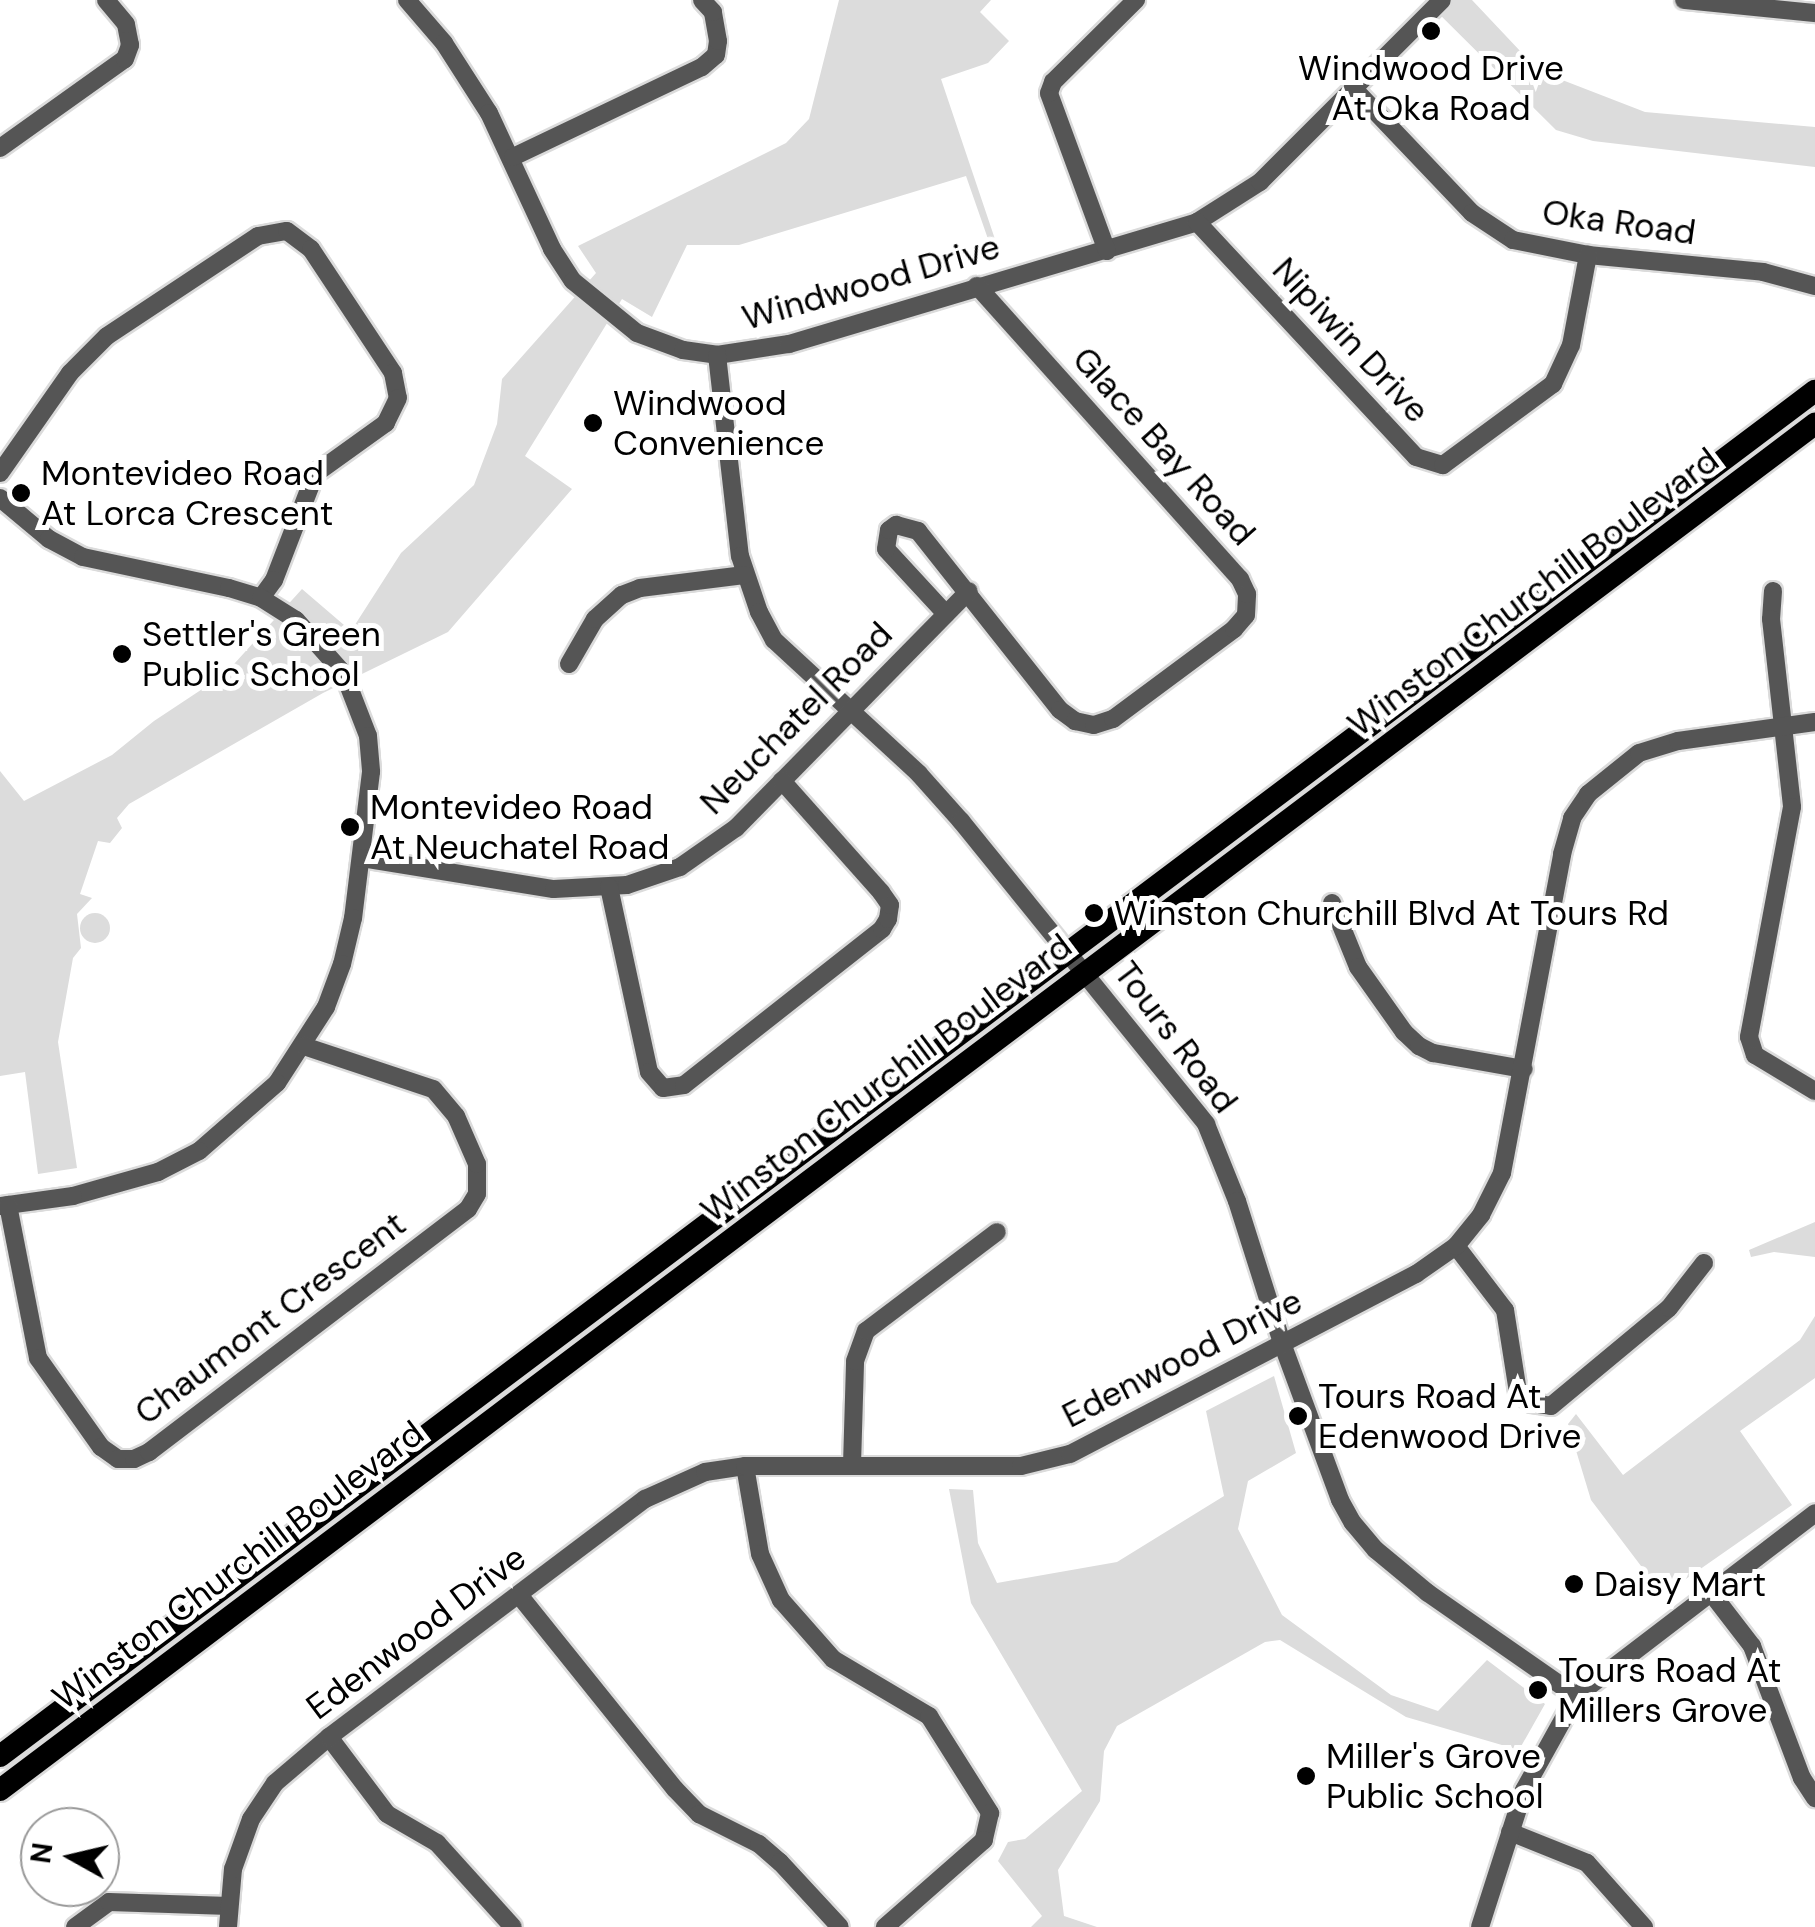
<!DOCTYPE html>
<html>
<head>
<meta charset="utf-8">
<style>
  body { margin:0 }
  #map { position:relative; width:1815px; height:1927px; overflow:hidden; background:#fff; font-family:"DM Sans",sans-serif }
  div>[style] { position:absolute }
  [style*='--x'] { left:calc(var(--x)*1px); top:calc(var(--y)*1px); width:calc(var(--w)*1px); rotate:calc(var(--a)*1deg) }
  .green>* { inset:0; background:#dcdcdc }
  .round { border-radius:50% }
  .roads { filter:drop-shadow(2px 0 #dbdbdb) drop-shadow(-2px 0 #dbdbdb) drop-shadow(0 2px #dbdbdb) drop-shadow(0 -2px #dbdbdb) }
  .minor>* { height:18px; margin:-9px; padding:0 9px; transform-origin:9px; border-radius:9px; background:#555 }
  .major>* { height:22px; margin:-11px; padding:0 11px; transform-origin:11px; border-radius:11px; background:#000 }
  .dots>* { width:28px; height:28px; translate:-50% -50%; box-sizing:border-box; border:5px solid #fff; border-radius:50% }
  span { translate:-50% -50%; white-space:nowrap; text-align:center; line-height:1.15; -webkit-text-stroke:10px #fff; paint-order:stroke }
  .poi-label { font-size:35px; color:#000 }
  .left { translate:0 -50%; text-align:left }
  .street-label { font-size:35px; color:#000 }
  .north { position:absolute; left:20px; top:1807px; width:100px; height:100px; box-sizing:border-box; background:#fff; border:2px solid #999; border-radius:50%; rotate:278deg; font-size:28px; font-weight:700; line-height:40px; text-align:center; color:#000 }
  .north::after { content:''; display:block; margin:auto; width:35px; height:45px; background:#000; clip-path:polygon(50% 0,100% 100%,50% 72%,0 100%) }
</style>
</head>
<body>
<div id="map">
  <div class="green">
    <i style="clip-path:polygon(839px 0,991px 0,980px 12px,1009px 41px,988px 63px,941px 79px,1001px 257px,995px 259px,966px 176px,739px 245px,687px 245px,652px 317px,622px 299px,525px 456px,572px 489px,448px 632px,323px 693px,129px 804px,117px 818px,122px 828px,110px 843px,98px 841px,80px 894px,92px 898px,77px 914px,81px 948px,73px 958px,58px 1042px,77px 1168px,38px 1174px,25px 1072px,0 1076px,0 771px,24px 801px,112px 755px,154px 721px,225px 674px,302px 589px,351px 631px,401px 553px,474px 485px,497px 424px,502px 379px,596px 273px,578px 246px,786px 143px,809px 119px)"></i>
    <i style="clip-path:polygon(1425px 0,1472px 0,1539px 71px,1645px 112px,1815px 127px,1815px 167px,1593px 141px,1556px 130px)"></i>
    <i class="round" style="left:80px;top:913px;width:30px;height:30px"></i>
    <i style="clip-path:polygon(1815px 1222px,1815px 1257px,1774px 1252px,1751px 1257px,1749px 1250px)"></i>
    <i style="clip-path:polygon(1815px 1316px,1815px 1378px,1740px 1431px,1792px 1505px,1663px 1595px,1591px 1500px,1568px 1424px,1576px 1414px,1623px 1475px,1800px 1340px)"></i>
    <i style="clip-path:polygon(1274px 1376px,1296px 1453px,1248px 1481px,1238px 1529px,1282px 1615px,1391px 1695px,1438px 1711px,1487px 1660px,1545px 1704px,1519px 1750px,1406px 1717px,1280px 1640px,1265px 1642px,1117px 1726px,1104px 1751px,1100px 1801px,1058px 1870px,1064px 1916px,1097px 1927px,1031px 1927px,1042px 1916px,998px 1861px,1008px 1842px,1025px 1839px,1082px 1791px,971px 1603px,949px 1489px,973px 1490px,978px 1543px,997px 1583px,1117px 1562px,1224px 1496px,1206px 1411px)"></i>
  </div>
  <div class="roads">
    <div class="minor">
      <i style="--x:407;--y:0;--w:57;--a:49.3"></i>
      <i style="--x:444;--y:43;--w:83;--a:57.3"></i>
      <i style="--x:489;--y:113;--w:150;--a:65.1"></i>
      <i style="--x:552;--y:249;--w:38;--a:57"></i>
      <i style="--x:573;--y:281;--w:82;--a:39.1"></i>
      <i style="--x:637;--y:333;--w:49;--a:20.3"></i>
      <i style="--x:683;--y:350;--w:34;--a:8"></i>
      <i style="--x:717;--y:355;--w:73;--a:-8.7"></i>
      <i style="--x:789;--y:344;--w:426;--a:-16.6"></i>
      <i style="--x:1197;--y:222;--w:75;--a:-32.4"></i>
      <i style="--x:1260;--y:182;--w:257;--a:-45"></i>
      <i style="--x:1684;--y:0;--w:132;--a:5.7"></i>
      <i style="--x:1354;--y:89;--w:171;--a:46.4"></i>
      <i style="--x:1472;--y:213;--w:49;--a:33.4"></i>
      <i style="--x:1513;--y:240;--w:76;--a:11.3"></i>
      <i style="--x:1588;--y:255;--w:176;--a:5.5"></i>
      <i style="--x:1763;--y:272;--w:54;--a:15.1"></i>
      <i style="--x:0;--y:148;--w:153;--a:-35.5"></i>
      <i style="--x:125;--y:59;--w:15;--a:-70"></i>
      <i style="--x:130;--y:45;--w:21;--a:-101"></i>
      <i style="--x:126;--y:24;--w:31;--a:-130"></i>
      <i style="--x:513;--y:157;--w:209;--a:-25.5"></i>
      <i style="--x:702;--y:67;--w:18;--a:-41"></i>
      <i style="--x:716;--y:55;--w:14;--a:-82"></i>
      <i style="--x:718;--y:41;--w:29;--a:-100"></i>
      <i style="--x:713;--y:12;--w:16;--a:-133"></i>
      <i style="--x:1197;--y:222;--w:321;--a:47"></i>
      <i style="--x:1416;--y:457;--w:28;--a:17"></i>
      <i style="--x:1443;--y:465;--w:137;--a:-36.4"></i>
      <i style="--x:1553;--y:384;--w:43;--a:-65.2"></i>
      <i style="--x:1571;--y:345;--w:92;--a:-79.3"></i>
      <i style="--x:1107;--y:251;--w:168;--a:-110.2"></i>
      <i style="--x:1049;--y:93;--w:12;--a:-70"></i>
      <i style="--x:1053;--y:82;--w:117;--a:-44.7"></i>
      <i style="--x:717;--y:355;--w:202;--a:83.5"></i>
      <i style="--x:740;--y:556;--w:59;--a:71.3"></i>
      <i style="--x:759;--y:612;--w:32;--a:62"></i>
      <i style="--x:774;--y:640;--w:197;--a:42.7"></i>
      <i style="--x:919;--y:774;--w:63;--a:48.2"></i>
      <i style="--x:961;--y:821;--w:390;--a:51"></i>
      <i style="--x:1206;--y:1124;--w:83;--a:68.1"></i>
      <i style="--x:1237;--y:1201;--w:149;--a:72.4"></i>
      <i style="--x:1282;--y:1343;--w:167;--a:69.7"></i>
      <i style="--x:1340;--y:1500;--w:26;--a:61"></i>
      <i style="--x:1353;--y:1523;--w:35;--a:50"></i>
      <i style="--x:1376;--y:1550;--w:67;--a:39.6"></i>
      <i style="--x:1428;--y:1593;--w:180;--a:34.8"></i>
      <i style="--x:0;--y:473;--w:122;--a:-55"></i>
      <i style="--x:70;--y:373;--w:52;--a:-45"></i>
      <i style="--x:107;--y:336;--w:181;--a:-33.5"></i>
      <i style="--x:258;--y:236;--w:29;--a:-10"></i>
      <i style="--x:287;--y:231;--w:30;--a:37"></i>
      <i style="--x:311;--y:249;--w:149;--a:56.5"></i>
      <i style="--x:393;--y:373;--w:25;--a:79"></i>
      <i style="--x:398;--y:398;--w:28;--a:116"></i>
      <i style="--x:386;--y:423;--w:87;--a:144.3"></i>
      <i style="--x:315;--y:474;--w:114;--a:111.1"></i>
      <i style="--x:274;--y:580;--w:22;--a:126"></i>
      <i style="--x:0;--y:498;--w:64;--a:39.9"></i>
      <i style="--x:49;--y:539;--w:38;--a:28"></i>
      <i style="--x:83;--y:557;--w:149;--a:12"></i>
      <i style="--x:229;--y:588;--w:34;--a:17"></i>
      <i style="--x:261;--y:598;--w:41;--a:32.2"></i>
      <i style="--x:296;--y:620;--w:72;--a:48.4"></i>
      <i style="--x:344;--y:674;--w:66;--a:68.8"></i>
      <i style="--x:368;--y:736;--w:36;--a:85"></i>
      <i style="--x:371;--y:772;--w:147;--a:97"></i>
      <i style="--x:353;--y:918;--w:47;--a:103.4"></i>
      <i style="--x:342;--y:964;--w:46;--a:110.4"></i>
      <i style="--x:326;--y:1007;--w:90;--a:122.8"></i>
      <i style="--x:277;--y:1083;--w:103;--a:138.9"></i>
      <i style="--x:199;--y:1151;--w:46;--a:152.9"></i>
      <i style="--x:158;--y:1172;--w:88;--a:164.2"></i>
      <i style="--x:73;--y:1196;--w:74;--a:172.2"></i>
      <i style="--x:1773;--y:591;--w:28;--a:94"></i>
      <i style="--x:1771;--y:619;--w:189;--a:83.6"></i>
      <i style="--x:1792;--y:807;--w:234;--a:100.6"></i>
      <i style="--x:1749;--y:1037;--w:19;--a:72"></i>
      <i style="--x:1755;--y:1055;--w:70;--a:31"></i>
      <i style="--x:946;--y:614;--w:88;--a:-132.7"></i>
      <i style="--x:886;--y:549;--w:19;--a:-81"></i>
      <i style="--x:889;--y:530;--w:9;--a:-36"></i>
      <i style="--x:896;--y:525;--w:23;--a:15"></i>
      <i style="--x:918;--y:531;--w:228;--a:51.6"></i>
      <i style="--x:1060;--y:710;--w:19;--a:36"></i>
      <i style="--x:1075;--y:721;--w:19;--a:12"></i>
      <i style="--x:1094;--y:725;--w:20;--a:-18"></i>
      <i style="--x:1113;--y:719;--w:151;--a:-36.6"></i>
      <i style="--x:1234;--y:629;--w:18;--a:-49"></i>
      <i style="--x:1246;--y:615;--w:21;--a:-87"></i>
      <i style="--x:1247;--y:594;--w:17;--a:-115"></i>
      <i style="--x:1240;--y:579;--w:394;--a:-131.9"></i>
      <i style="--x:569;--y:664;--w:52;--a:-60"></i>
      <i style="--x:595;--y:619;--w:36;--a:-42"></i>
      <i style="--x:622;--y:595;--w:19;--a:-21"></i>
      <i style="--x:640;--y:588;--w:105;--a:-7.1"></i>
      <i style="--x:362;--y:858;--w:194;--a:9.2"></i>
      <i style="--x:554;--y:889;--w:73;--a:-3.1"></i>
      <i style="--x:627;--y:885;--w:56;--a:-18.8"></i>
      <i style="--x:680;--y:867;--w:68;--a:-34.9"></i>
      <i style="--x:736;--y:828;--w:332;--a:-45.5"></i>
      <i style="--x:609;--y:887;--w:189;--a:77.8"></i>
      <i style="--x:649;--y:1072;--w:21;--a:49"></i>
      <i style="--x:663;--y:1088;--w:21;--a:-8"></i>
      <i style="--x:684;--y:1085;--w:252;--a:-38.2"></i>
      <i style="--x:882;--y:929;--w:12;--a:-59"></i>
      <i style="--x:888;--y:919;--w:14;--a:-82"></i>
      <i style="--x:890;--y:905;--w:16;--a:-125"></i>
      <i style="--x:881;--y:892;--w:149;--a:-131.7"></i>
      <i style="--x:1332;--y:903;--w:69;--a:67.9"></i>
      <i style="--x:1358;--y:967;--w:80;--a:54.7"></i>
      <i style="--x:1404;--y:1032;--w:21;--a:43"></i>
      <i style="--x:1419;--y:1046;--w:16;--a:27"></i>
      <i style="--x:1433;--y:1053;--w:92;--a:10"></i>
      <i style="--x:8;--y:1205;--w:156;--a:78.9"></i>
      <i style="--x:38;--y:1358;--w:109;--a:54.7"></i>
      <i style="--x:101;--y:1447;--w:21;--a:35"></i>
      <i style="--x:118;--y:1459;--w:16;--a:0"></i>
      <i style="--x:134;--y:1459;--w:17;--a:-25"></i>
      <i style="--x:149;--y:1452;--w:401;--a:-37.3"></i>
      <i style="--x:468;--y:1209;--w:17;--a:-59"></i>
      <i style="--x:477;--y:1194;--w:30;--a:-90"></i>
      <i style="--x:477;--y:1164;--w:52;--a:-113.6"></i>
      <i style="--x:456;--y:1116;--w:35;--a:-130"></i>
      <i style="--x:433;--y:1089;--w:136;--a:-161.6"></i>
      <i style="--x:1456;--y:1246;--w:81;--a:52.6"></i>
      <i style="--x:1505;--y:1310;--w:83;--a:81"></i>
      <i style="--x:1518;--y:1392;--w:18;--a:38"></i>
      <i style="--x:1532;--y:1403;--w:19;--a:9"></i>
      <i style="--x:1551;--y:1406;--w:153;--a:-39.7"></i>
      <i style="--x:1669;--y:1308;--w:57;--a:-52.1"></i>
      <i style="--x:852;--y:1465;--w:104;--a:-88.3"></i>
      <i style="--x:855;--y:1361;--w:32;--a:-70"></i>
      <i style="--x:866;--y:1331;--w:164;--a:-37.1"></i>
      <i style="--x:745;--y:1466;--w:89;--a:80.3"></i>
      <i style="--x:760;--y:1554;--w:51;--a:65.5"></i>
      <i style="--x:781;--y:1600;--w:79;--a:48.6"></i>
      <i style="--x:833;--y:1659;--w:112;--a:30.7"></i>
      <i style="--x:929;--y:1716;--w:115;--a:57.8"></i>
      <i style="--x:990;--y:1813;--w:28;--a:103"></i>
      <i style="--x:984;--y:1840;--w:132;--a:138.7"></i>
      <i style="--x:1712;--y:1594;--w:66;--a:52.4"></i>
      <i style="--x:1752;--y:1646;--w:141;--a:69.3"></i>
      <i style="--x:1802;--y:1778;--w:24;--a:57"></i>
      <i style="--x:519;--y:1595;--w:249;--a:51.2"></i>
      <i style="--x:675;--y:1789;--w:35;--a:46"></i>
      <i style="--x:699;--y:1814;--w:67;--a:26.6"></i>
      <i style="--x:759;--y:1844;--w:28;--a:41"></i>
      <i style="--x:780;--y:1862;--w:88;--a:47.3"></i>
      <i style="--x:329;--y:1737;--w:96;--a:53"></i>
      <i style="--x:387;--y:1814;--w:58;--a:30.1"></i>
      <i style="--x:437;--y:1843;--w:113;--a:47.9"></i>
      <i style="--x:1510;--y:1832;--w:83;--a:21.9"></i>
      <i style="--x:1587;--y:1863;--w:86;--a:48.3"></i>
      <i style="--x:75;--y:1927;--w:42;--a:-36.3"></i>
      <i style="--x:109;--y:1902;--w:120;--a:1.9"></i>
      <i style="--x:228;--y:1927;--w:58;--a:-85.1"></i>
      <i style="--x:233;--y:1869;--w:53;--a:-70.2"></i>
      <i style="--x:251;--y:1819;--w:43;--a:-56.3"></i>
      <i style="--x:275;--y:1783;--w:71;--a:-40.4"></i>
      <i style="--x:329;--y:1737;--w:396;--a:-37"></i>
      <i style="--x:645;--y:1499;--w:66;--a:-24.2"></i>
      <i style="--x:705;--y:1472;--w:40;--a:-8.5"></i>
      <i style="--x:745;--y:1466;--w:276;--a:0"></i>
      <i style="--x:1021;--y:1466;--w:50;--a:-13.8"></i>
      <i style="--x:1070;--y:1454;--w:390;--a:-27.5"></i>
      <i style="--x:1416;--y:1274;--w:49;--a:-35"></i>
      <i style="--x:1456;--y:1246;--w:40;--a:-51"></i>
      <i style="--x:1481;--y:1215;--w:47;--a:-63.4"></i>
      <i style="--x:1502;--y:1173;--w:325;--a:-79.3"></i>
      <i style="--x:1562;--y:854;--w:37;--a:-74"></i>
      <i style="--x:1572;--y:818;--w:29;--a:-56"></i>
      <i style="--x:1588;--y:794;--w:65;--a:-38.8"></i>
      <i style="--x:1639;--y:753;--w:41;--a:-17.1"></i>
      <i style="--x:1678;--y:741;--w:138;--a:-7.9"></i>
      <i style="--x:1480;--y:1927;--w:144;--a:-72.2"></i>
      <i style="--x:1524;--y:1790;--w:107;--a:-61"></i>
      <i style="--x:1576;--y:1696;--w:301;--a:-37.4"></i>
    </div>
    <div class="major">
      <i style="--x:0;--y:1756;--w:2271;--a:-36.95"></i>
      <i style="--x:0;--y:1790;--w:2272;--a:-36.97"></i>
    </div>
  </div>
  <div class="dots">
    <i style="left:1431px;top:31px;background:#000"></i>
    <i style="left:593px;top:423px;background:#000"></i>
    <i style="left:21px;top:493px;background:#000"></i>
    <i style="left:122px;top:654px;background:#000"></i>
    <i style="left:350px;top:827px;background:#000"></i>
    <i style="left:1094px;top:913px;background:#000"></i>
    <i style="left:1298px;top:1416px;background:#000"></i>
    <i style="left:1574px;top:1584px;background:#000"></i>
    <i style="left:1538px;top:1690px;background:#000"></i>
    <i style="left:1306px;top:1776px;background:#000"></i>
  </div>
  <div class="poi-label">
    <span style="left:1431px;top:88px">Windwood Drive<br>At Oka Road</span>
    <span class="left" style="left:613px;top:423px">Windwood<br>Convenience</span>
    <span class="left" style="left:41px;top:493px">Montevideo Road<br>At Lorca Crescent</span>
    <span class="left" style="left:142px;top:654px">Settler's Green<br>Public School</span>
    <span class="left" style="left:370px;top:827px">Montevideo Road<br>At Neuchatel Road</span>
    <span class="left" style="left:1114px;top:913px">Winston Churchill Blvd At Tours Rd</span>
    <span class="left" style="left:1318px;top:1416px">Tours Road At<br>Edenwood Drive</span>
    <span class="left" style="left:1594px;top:1584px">Daisy Mart</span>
    <span class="left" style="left:1558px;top:1690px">Tours Road At<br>Millers Grove</span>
    <span class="left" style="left:1326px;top:1776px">Miller's Grove<br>Public School</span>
  </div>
  <div class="street-label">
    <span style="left:1619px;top:222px;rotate:8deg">Oka Road</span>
    <span style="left:871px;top:282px;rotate:-16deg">Windwood Drive</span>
    <span style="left:1351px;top:340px;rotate:47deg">Nipiwin Drive</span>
    <span style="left:1164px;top:446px;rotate:48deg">Glace Bay Road</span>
    <span style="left:1533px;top:592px;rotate:-37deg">Winston Churchill Boulevard</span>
    <span style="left:796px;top:718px;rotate:-45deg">Neuchatel Road</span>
    <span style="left:1176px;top:1037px;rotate:53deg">Tours Road</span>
    <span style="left:886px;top:1078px;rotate:-37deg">Winston Churchill Boulevard</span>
    <span style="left:270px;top:1318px;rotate:-37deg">Chaumont Crescent</span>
    <span style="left:1182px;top:1358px;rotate:-27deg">Edenwood Drive</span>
    <span style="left:238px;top:1565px;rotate:-37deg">Winston Churchill Boulevard</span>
    <span style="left:416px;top:1632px;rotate:-37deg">Edenwood Drive</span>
  </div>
  <div class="north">N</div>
</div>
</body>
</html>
